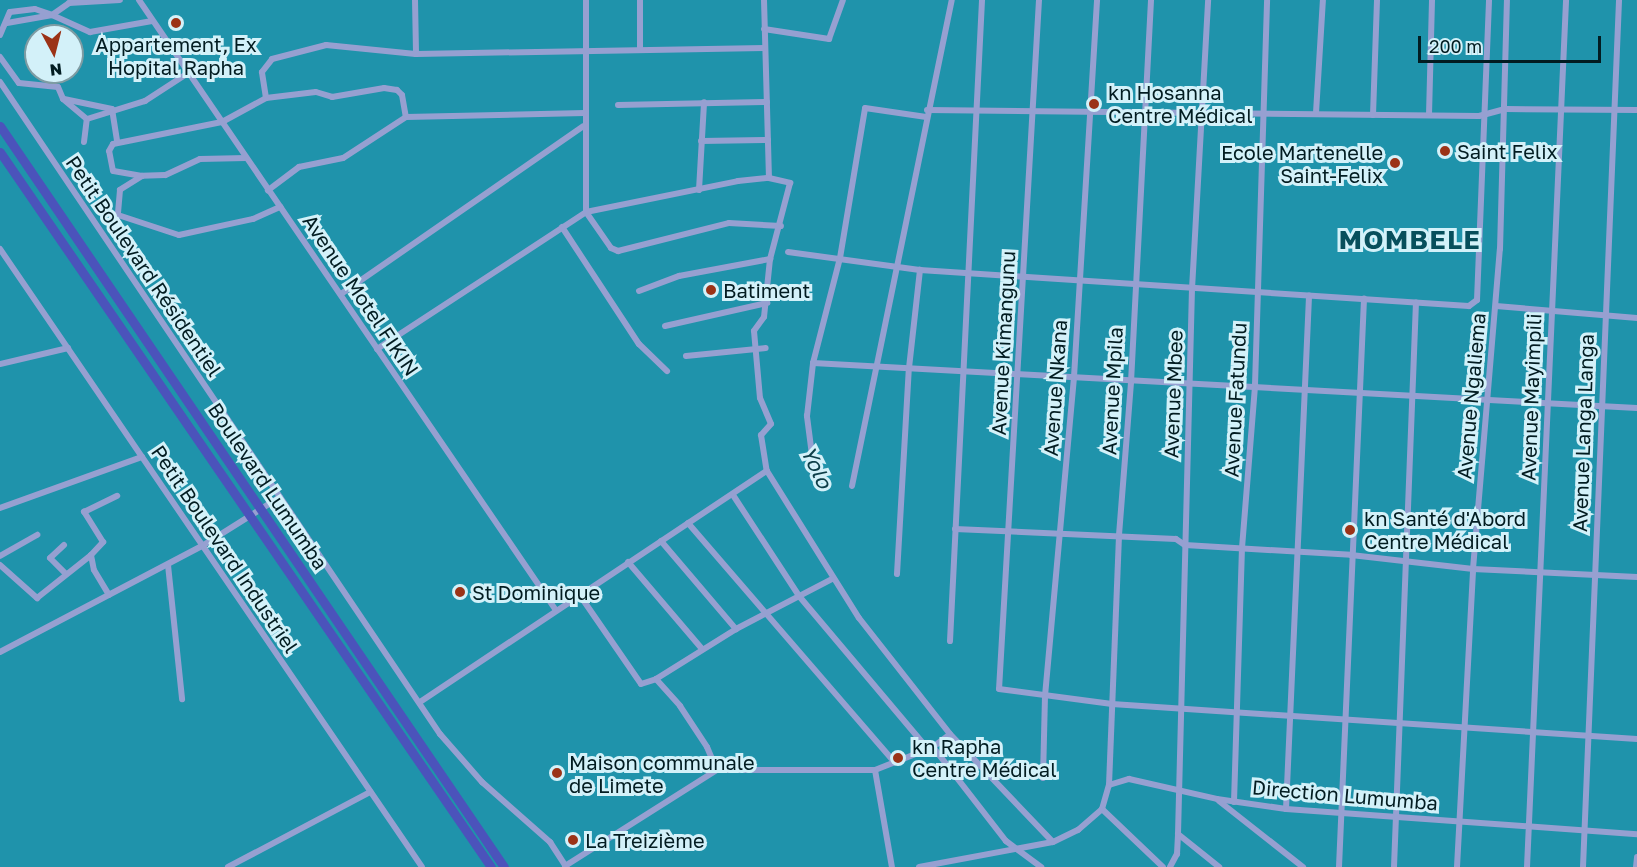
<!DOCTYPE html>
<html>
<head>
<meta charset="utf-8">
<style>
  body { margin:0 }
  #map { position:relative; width:1637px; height:867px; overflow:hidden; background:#aae9fa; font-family:"Golos Text",sans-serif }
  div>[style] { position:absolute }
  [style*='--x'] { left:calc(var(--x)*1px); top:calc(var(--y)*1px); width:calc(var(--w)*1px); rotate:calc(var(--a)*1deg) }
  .water>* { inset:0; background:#1f93ab }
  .minor>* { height:6px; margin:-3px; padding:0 3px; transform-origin:3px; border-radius:3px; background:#96a0d1 }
  .highway>* { height:9px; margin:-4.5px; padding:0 4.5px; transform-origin:4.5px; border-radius:4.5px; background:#4b53bb }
  .dots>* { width:16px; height:16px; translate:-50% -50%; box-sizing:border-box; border:3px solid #d3f1f9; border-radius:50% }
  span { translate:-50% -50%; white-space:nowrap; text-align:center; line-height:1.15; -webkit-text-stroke:6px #d3f1f9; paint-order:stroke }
  .poi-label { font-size:20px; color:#021c21 }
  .left { translate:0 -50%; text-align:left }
  .right { translate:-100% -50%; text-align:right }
  .street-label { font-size:20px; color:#021c21 }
  .water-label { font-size:21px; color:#0d3e48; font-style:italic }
  .district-label { font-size:26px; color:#074f5c; font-weight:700; letter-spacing:1.5px }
  .north { position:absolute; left:24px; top:24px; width:60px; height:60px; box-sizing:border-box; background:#d3f1f9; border:2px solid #7f9ca3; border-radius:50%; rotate:173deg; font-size:16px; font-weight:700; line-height:24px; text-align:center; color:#021c21 }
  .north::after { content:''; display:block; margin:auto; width:21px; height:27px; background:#9b3317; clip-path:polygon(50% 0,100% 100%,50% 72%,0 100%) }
  .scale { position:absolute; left:1418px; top:36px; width:183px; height:27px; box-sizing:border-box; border:3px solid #021c21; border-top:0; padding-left:8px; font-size:18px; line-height:21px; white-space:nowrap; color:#021c21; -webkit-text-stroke:4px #d3f1f9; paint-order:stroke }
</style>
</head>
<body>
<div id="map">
  <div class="water">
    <i style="clip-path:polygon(evenodd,0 0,1637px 0,1637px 867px,0 867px,0 0,36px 36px,72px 36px,72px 72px,36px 72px,36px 36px)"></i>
  </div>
  <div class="minor">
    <i style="--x:139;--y:0;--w:738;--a:55.66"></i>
    <i style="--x:415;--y:0;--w:54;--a:88.9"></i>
    <i style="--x:586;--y:0;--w:212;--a:90"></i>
    <i style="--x:586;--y:212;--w:44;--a:55.2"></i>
    <i style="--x:611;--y:248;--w:8;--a:23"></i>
    <i style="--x:618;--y:251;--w:114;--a:-14.2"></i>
    <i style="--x:729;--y:223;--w:52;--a:3.3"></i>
    <i style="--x:640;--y:0;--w:49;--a:90"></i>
    <i style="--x:764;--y:0;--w:178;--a:88.4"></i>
    <i style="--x:1039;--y:0;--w:690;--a:93.32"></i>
    <i style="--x:999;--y:689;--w:114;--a:7.6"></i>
    <i style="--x:1112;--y:704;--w:526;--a:3.81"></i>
    <i style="--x:7;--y:23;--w:46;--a:-10.1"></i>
    <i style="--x:52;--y:15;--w:42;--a:24.1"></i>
    <i style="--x:90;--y:32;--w:63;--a:-10.1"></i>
    <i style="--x:764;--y:29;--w:66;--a:8.7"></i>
    <i style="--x:829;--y:39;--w:41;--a:-70.3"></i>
    <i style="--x:0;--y:35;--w:25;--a:-67"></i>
    <i style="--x:10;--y:12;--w:25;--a:-7"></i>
    <i style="--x:35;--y:9;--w:18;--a:19"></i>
    <i style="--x:52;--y:15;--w:21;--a:-35"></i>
    <i style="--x:69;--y:3;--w:51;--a:-3.4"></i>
    <i style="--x:0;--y:57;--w:32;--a:54"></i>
    <i style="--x:19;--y:83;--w:39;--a:6"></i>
    <i style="--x:58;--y:87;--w:13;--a:67"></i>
    <i style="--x:63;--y:99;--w:31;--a:40"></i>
    <i style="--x:0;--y:82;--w:787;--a:55.99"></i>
    <i style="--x:440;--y:734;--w:64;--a:48.8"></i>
    <i style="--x:482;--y:782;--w:91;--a:41.4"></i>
    <i style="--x:550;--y:842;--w:30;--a:57"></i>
    <i style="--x:266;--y:98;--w:26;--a:-99"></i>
    <i style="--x:262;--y:72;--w:16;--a:-52"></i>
    <i style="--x:272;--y:59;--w:56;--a:-14.5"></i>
    <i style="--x:326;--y:45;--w:90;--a:5.7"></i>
    <i style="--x:416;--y:54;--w:348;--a:-1"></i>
    <i style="--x:64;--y:99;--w:49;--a:11.8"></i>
    <i style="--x:112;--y:109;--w:33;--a:81"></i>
    <i style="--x:618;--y:105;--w:149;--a:-1.2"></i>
    <i style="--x:927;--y:110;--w:552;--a:0.62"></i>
    <i style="--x:1479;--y:116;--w:28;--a:-15"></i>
    <i style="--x:1506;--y:109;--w:131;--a:0.4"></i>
    <i style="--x:1316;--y:113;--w:113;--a:-86.5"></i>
    <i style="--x:1373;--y:115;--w:115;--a:-88"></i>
    <i style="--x:1429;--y:115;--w:115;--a:-88.5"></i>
    <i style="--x:406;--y:117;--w:179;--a:-1.3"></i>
    <i style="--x:701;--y:141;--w:67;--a:-0.9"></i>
    <i style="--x:84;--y:142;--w:23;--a:-83"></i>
    <i style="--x:87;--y:119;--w:61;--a:-17.2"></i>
    <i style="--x:145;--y:101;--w:51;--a:-33.1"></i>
    <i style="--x:246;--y:158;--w:46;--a:178.8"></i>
    <i style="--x:200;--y:159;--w:38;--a:155"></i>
    <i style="--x:165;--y:175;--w:23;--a:178"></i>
    <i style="--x:142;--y:176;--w:26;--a:148"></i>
    <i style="--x:120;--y:190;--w:25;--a:95"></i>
    <i style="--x:118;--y:215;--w:64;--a:18.2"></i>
    <i style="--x:179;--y:235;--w:76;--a:-12.2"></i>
    <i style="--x:253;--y:219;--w:30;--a:-24"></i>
    <i style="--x:142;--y:176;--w:29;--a:-170"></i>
    <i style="--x:113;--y:171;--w:20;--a:-101"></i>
    <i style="--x:109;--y:151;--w:8;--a:-60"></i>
    <i style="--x:113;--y:144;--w:111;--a:-11.4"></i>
    <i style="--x:222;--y:122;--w:50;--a:-28.6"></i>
    <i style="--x:266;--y:98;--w:50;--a:-6.8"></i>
    <i style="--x:316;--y:92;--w:17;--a:17"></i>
    <i style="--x:332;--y:97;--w:53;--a:-9.8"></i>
    <i style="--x:384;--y:88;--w:13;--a:9"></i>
    <i style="--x:397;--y:90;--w:7;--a:45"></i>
    <i style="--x:402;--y:95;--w:22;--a:80"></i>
    <i style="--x:406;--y:117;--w:75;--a:146.9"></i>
    <i style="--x:343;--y:158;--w:45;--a:168.4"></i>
    <i style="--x:299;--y:167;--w:39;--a:143"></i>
    <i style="--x:699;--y:190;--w:88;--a:-86.7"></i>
    <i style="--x:562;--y:227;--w:140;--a:56.7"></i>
    <i style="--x:639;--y:344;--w:39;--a:44"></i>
    <i style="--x:0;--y:249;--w:748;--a:55.67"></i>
    <i style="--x:788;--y:252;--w:133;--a:7.8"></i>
    <i style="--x:920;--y:270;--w:550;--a:3.75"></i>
    <i style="--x:1469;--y:306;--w:10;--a:-37"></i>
    <i style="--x:1477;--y:300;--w:300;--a:-87.7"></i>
    <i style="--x:639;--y:291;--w:43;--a:-20.6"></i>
    <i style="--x:679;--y:276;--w:93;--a:-10.6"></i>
    <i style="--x:341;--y:294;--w:295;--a:-34.7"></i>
    <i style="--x:1496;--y:306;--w:142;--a:4.9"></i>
    <i style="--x:665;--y:326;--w:105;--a:-12.7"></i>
    <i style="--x:377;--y:349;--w:250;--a:-33.2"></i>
    <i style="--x:586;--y:212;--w:155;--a:-11.5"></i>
    <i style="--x:738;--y:181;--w:31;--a:-6"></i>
    <i style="--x:769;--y:178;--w:22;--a:13"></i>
    <i style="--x:790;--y:183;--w:79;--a:104.7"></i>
    <i style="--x:770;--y:259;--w:58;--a:95.9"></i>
    <i style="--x:764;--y:317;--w:17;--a:126"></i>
    <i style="--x:754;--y:331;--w:67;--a:84.9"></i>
    <i style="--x:760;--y:398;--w:28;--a:67"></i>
    <i style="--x:771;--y:424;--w:15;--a:132"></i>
    <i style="--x:761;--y:435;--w:36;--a:81"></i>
    <i style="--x:767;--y:471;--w:173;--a:58"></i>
    <i style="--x:859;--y:618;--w:147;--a:51.9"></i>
    <i style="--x:950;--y:734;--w:149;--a:46.4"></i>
    <i style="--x:686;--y:356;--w:80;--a:-5.7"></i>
    <i style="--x:813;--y:363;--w:825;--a:3.13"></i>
    <i style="--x:0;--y:364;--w:70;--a:-13.2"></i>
    <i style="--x:815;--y:478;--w:63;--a:-97.4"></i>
    <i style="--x:807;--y:416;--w:53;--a:-83.5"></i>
    <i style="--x:813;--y:363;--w:108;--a:-75.6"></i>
    <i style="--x:840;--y:258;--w:152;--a:-80.5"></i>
    <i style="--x:865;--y:108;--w:62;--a:8.4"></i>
    <i style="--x:852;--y:486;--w:496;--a:-78.4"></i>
    <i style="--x:733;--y:495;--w:121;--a:56.8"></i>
    <i style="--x:799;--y:596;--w:200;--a:49.9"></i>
    <i style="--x:0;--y:508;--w:151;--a:-19.8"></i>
    <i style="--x:688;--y:523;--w:316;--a:49.2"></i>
    <i style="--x:955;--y:529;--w:221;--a:2.6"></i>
    <i style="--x:1176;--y:539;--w:11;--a:34"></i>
    <i style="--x:1185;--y:545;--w:166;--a:3.4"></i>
    <i style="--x:1351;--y:555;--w:123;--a:6.5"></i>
    <i style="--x:1473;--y:569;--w:164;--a:2.8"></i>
    <i style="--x:661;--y:541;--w:116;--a:49.6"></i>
    <i style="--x:64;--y:545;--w:19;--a:137"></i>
    <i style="--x:50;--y:558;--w:21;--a:45"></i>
    <i style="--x:91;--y:555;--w:18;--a:-47"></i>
    <i style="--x:103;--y:542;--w:36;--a:-122"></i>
    <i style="--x:84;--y:512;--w:37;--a:-26"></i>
    <i style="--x:0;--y:556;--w:43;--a:-29.6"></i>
    <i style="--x:628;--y:562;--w:114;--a:49.6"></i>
    <i style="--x:0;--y:565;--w:50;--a:41.7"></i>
    <i style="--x:37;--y:598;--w:69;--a:-38.5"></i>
    <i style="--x:91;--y:555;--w:15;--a:79"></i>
    <i style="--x:94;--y:570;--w:29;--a:59"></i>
    <i style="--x:168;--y:565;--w:135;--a:84"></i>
    <i style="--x:897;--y:574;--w:206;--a:-86.7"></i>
    <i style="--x:909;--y:368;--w:99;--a:-83.6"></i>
    <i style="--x:579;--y:594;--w:109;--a:55.4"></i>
    <i style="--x:641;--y:684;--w:16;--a:-18"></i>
    <i style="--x:656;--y:679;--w:94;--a:-32"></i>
    <i style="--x:736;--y:629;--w:108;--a:-27.5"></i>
    <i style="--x:950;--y:641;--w:642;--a:-87.14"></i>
    <i style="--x:0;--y:652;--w:228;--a:-27.7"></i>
    <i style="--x:202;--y:546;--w:92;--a:-32.1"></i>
    <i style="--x:656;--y:679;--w:36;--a:48"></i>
    <i style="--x:680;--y:706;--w:49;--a:56.6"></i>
    <i style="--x:707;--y:747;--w:25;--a:67"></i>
    <i style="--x:420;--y:702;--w:417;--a:-33.7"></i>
    <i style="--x:933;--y:747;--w:119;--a:52.2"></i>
    <i style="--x:1006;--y:841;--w:44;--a:36.6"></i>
    <i style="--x:875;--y:770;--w:98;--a:80.1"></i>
    <i style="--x:1043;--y:778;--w:82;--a:-88.6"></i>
    <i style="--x:1045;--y:696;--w:320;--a:-84.8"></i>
    <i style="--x:1074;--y:377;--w:378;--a:-86.5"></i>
    <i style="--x:1109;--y:785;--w:250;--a:-87.7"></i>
    <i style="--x:1119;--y:535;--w:153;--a:-85.5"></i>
    <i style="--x:1131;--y:382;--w:383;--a:-87"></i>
    <i style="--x:1219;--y:801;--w:107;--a:38.2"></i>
    <i style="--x:1234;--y:802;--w:254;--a:-88.2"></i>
    <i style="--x:1242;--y:548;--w:164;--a:-85.4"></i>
    <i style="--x:1255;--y:385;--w:385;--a:-88.2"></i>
    <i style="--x:1102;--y:809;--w:84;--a:43.6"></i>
    <i style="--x:1286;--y:809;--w:514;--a:-87.43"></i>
    <i style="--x:1178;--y:834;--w:53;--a:38.8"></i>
    <i style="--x:565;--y:866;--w:180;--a:-32.3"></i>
    <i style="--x:717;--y:770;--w:158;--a:0"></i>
    <i style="--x:875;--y:770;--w:62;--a:-21.6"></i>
    <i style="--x:933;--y:747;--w:21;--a:-37"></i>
    <i style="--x:228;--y:867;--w:161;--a:-27.8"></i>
    <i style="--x:919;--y:867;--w:136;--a:-10.6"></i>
    <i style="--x:1053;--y:842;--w:28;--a:-26"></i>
    <i style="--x:1078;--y:830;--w:32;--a:-41"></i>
    <i style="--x:1102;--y:809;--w:25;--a:-74"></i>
    <i style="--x:1109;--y:785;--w:21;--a:-17"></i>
    <i style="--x:1129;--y:779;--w:90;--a:12.8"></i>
    <i style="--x:1217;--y:799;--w:70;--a:8.2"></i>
    <i style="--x:1286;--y:809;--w:352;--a:4.1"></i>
    <i style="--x:1170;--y:867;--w:15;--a:-62"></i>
    <i style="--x:1177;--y:854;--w:20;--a:-87"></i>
    <i style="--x:1178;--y:834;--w:545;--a:-88.53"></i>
    <i style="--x:1192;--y:289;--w:289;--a:-86.8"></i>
    <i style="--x:1339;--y:867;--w:569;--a:-87.48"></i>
    <i style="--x:1394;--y:867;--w:565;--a:-87.77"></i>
    <i style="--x:1457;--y:867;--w:298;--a:-86.9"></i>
    <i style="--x:1473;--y:569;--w:321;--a:-85.2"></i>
    <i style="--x:1500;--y:249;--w:249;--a:-88.4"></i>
    <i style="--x:1527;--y:867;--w:868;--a:-87.42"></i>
    <i style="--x:1583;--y:867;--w:868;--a:-87.62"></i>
    <i style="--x:1636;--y:867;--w:10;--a:-84"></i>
  </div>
  <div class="highway">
    <i style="--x:0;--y:126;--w:896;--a:55.78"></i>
    <i style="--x:0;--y:152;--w:867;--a:55.52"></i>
  </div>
  <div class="dots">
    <i style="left:176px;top:23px;background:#9b3317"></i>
    <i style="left:1094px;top:104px;background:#9b3317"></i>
    <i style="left:1445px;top:151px;background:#9b3317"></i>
    <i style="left:1395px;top:163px;background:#9b3317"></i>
    <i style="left:711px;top:290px;background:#9b3317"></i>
    <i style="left:1350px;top:530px;background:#9b3317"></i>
    <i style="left:460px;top:592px;background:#9b3317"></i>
    <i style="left:898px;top:758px;background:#9b3317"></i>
    <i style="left:557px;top:773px;background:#9b3317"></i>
    <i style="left:573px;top:840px;background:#9b3317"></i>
  </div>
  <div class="poi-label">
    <span style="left:176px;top:56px">Appartement, Ex<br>Hopital Rapha</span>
    <span class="left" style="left:1108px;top:104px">kn Hosanna<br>Centre Médical</span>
    <span class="left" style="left:1457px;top:151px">Saint Felix</span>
    <span class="right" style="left:1383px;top:164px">Ecole Martenelle<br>Saint-Felix</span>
    <span class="left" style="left:723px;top:290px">Batiment</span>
    <span class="left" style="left:1364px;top:530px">kn Santé d'Abord<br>Centre Médical</span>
    <span class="left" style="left:472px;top:592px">St Dominique</span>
    <span class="left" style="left:912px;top:758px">kn Rapha<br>Centre Médical</span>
    <span class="left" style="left:569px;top:774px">Maison communale<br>de Limete</span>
    <span class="left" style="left:585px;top:840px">La Treizième</span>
  </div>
  <div class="street-label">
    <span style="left:144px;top:266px;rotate:56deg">Petit Boulevard Résidentiel</span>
    <span style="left:361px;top:295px;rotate:56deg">Avenue Motel FIKIN</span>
    <span style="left:1003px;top:343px;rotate:-87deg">Avenue Kimangunu</span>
    <span style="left:1055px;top:388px;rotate:-86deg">Avenue Nkana</span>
    <span style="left:1112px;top:391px;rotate:-87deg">Avenue Mpila</span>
    <span style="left:1173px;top:394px;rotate:-88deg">Avenue Mbee</span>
    <span style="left:1471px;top:396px;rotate:-85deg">Avenue Ngaliema</span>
    <span style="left:1531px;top:397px;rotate:-88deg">Avenue Mayimpili</span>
    <span style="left:1235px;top:400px;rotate:-87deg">Avenue Fatundu</span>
    <span style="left:1583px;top:433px;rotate:-88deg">Avenue Langa Langa</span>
    <span style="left:268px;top:486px;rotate:56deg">Boulevard Lumumba</span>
    <span style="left:225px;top:549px;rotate:56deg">Petit Boulevard Industriel</span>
    <span style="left:1345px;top:795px;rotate:5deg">Direction Lumumba</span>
  </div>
  <div class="water-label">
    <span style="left:817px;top:467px;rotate:64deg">Yolo</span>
  </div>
  <div class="district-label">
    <span style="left:1410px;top:240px">MOMBELE</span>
  </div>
  <div class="north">N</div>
  <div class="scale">200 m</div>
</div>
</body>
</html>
